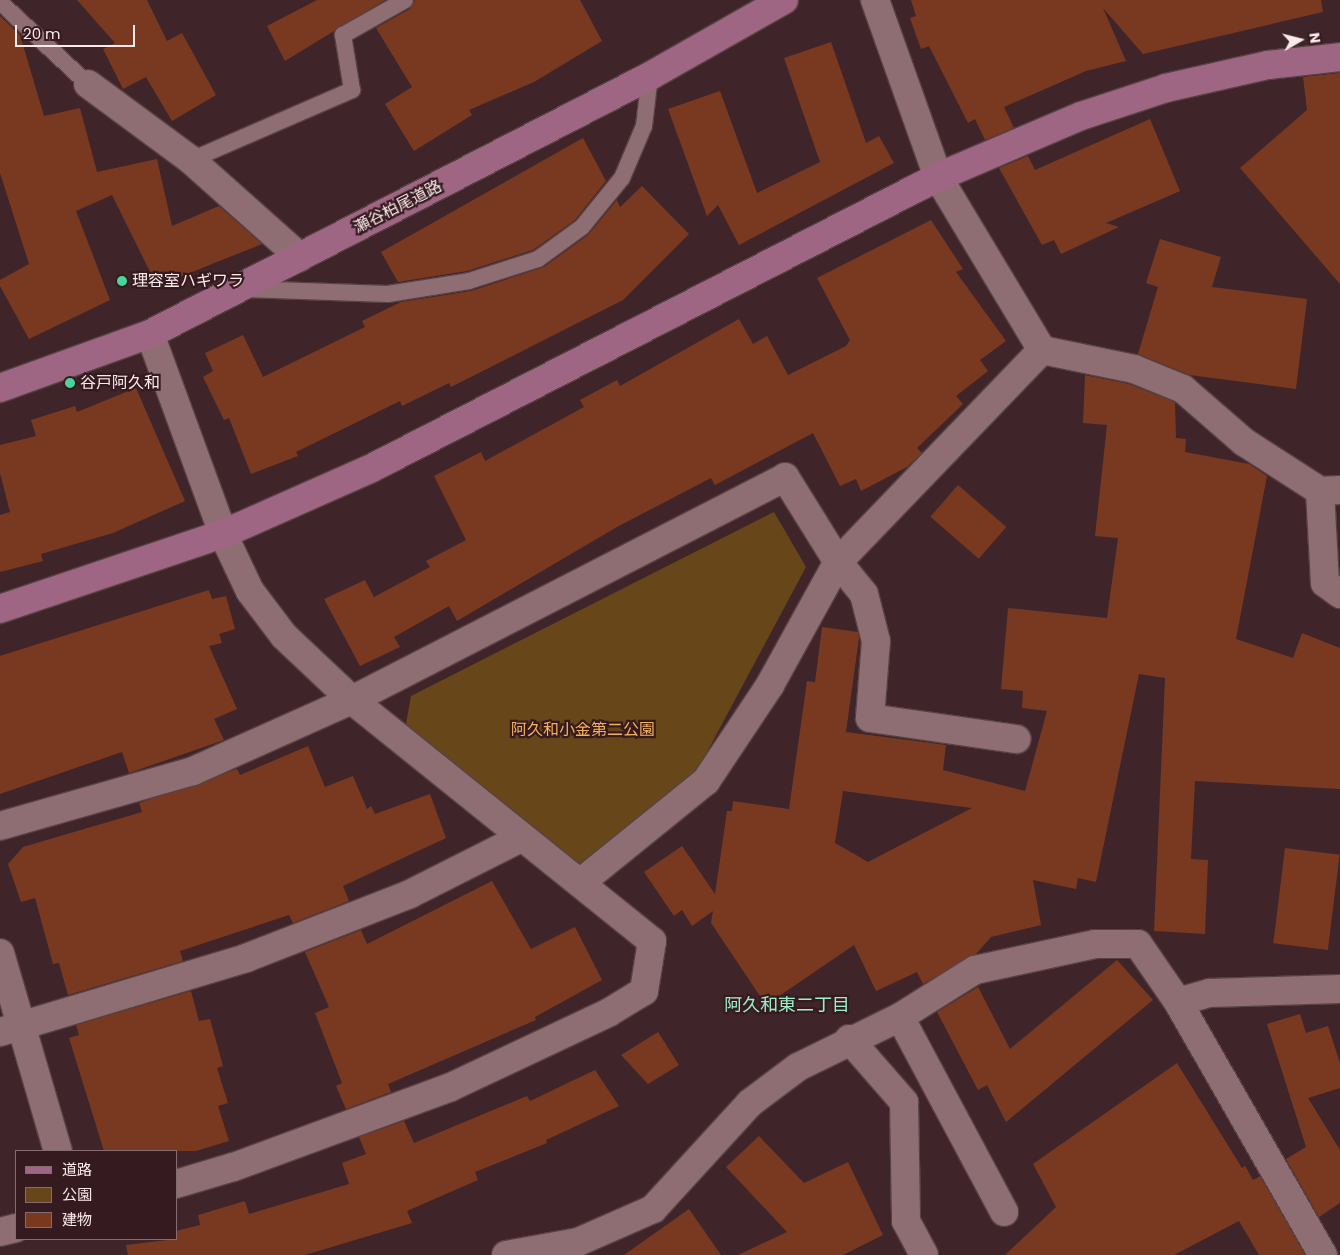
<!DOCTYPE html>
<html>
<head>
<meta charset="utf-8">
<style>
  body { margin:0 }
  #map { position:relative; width:1340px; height:1255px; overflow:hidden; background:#3f2529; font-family:Poppins,"Noto Sans JP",sans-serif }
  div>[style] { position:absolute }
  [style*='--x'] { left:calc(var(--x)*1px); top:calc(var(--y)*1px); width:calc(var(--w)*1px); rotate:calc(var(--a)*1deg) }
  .green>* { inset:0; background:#67471a }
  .building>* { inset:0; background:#793921; transform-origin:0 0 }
  .roads { filter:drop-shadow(1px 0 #584245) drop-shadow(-1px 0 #584245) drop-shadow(0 1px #584245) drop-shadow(0 -1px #584245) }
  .lane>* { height:16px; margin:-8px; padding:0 8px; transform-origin:8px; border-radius:8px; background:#8e6e72 }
  .street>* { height:28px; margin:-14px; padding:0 14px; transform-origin:14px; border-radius:14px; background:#8e6e72 }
  .secondary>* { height:28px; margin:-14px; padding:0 14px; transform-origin:14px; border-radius:14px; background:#9e6682 }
  .dots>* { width:14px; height:14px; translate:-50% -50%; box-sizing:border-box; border:2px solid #351b1f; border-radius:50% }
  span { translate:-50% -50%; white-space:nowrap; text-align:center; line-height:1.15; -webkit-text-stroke:4.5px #351b1f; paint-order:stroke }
  .street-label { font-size:16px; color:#fbe9eb }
  .poi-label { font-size:16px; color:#fbe9eb }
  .left { translate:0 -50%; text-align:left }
  .park-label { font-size:16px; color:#f2b15e }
  .neighbourhood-label { font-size:18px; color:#9befc7 }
  .legend { position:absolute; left:15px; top:1150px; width:162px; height:90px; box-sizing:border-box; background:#351b1f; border:1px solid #846d71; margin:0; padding:6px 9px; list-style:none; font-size:15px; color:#fbe9eb }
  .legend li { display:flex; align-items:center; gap:10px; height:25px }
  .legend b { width:25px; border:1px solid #846d71 }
  .north { position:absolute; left:1275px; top:15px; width:50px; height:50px; -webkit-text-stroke:4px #351b1f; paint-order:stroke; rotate:82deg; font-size:14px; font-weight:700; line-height:20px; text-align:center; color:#fbe9eb }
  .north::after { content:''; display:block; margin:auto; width:18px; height:22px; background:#fbe9eb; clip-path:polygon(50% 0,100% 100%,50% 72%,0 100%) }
  .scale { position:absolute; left:15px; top:25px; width:120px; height:22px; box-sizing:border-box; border:2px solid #fbe9eb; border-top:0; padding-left:6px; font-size:15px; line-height:18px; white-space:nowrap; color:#fbe9eb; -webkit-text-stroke:4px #351b1f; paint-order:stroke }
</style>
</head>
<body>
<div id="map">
  <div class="green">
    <i style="clip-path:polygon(774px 512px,806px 567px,691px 782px,582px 869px,406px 724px,411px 696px)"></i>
  </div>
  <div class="building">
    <i style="clip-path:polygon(77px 0,147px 0,167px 41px,182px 33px,216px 95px,172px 121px,146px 77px,123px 89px,103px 49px,115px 43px)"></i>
    <i style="clip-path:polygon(317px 0,385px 0,285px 61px,267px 26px)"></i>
    <i style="clip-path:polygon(415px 0,580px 0,602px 41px,534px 82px,469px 110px,472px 115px,414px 151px,385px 104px,412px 87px,376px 28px,410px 9px)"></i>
    <i style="clip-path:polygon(911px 0,1321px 0,1323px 12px,1143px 54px,1103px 8px,1126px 61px,1086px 71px,1004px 107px,1014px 128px,985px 140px,975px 119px,968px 123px,929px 46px,921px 49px,910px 18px,916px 16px)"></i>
    <i style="clip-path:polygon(0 16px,20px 35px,44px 116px,80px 108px,97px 172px,157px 159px,172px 226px,219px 206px,262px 244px,157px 286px,112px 195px,76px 211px,110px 300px,29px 339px,0 286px,0 280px,29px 264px,0 173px)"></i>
    <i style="clip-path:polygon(831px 42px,866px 143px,879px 136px,894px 163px,739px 245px,718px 205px,707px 216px,668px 109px,720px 91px,757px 193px,820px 162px,784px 58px)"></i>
    <i style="clip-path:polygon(1340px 73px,1340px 284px,1240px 168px,1307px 110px,1303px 77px)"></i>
    <i style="clip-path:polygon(1150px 119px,1180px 191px,1106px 223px,1119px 227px,1061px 254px,1054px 240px,1042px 245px,999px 168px,1028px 156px,1035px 170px)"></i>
    <i style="clip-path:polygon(583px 138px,606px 181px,575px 220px,533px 250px,467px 271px,398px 282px,381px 252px)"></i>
    <i style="clip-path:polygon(642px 186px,689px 234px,623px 300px,451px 387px,449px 383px,402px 406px,400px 401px,296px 452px,298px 456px,251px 474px,229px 418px,224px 420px,203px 377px,213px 371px,205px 353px,243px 335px,263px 377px,365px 327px,362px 321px,401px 302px,471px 291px,544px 267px,588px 235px,617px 200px,620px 207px)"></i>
    <i style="clip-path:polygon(931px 220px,963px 269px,956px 272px,1006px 341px,980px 360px,988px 371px,956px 396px,963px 404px,917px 448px,922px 453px,907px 467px,861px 491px,856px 479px,840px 486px,813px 433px,715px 485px,711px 478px,617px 527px,457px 621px,449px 606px,394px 637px,400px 647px,360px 666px,324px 599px,365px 580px,374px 597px,430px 567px,426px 561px,466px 540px,434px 476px,481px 452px,485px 461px,584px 407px,580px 400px,617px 380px,620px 386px,739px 319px,753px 344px,767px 336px,788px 375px,846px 346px,850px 340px,817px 278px)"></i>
    <i style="clip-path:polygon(1160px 239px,1221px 257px,1212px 287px,1307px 299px,1296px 389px,1190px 375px,1138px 354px,1158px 287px,1146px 283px)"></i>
    <i style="clip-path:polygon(evenodd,1085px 375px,1129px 384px,1175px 402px,1176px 438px,1186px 439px,1185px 452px,1249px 464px,1267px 476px,1236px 639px,1293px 658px,1302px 633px,1340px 648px,1340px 789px,1195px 781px,1191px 859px,1208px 860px,1205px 934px,1154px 931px,1165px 678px,1139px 674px,1096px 882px,1078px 878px,1076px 889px,1033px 880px,1041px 925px,991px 937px,976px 954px,923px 984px,917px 972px,876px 991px,854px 945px,766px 1005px,711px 923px,713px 911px,692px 926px,682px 910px,674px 916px,644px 872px,682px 846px,715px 894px,727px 811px,732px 811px,733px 801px,789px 809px,807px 681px,815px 682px,822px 627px,858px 632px,859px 638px,846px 732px,946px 745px,943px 770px,1025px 791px,1047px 711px,1022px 708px,1023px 691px,1001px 689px,1008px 608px,1107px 618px,1118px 538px,1095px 536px,1107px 425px,1083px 423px,1085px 375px,843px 791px,972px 808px,868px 862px,835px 843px,843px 791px)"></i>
    <i style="clip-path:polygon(136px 388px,185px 501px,113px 533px,41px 554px,43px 561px,0 572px,0 515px,10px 512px,0 473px,0 445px,36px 436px,31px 420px,75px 406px,77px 412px)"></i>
    <i style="left:958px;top:485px;width:64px;height:42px;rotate:41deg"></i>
    <i style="clip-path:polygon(209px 590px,212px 599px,226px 596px,235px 629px,219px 634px,222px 643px,209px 646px,237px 709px,214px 719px,224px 740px,129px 773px,122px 752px,0 794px,0 656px)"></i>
    <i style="clip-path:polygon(308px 746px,325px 787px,353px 776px,367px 809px,371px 806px,375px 814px,430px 794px,446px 838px,343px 886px,349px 901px,293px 923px,289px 915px,180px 951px,183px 961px,68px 995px,59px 963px,53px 964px,35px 898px,21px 902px,8px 864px,23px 847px,142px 812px,139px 803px,237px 769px,240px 775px)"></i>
    <i style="left:1285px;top:848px;width:55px;height:96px;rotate:7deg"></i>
    <i style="clip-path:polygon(492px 881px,531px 949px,575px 927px,602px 980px,535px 1017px,536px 1020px,388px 1084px,391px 1092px,346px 1109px,336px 1086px,342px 1083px,315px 1013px,329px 1007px,305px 952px,361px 930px,367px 944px)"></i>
    <i style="clip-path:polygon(1117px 960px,1153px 1000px,1006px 1122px,987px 1085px,978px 1090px,937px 1012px,978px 987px,1010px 1049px)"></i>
    <i style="clip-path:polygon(191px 991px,199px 1021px,210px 1019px,223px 1066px,217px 1068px,228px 1103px,218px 1106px,229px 1141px,196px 1151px,104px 1151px,69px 1038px,79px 1035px,76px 1025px)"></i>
    <i style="clip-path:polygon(1300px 1014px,1306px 1033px,1328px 1026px,1340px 1063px,1340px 1088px,1308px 1098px,1340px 1150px,1340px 1203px,1319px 1217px,1286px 1159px,1306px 1147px,1267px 1024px)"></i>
    <i style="clip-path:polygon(658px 1032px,679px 1065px,648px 1084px,621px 1055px)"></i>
    <i style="clip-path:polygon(1177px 1063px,1242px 1168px,1245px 1166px,1253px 1180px,1260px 1176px,1305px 1255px,1259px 1255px,1239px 1221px,1174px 1255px,1005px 1255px,1056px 1207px,1033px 1164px)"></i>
    <i style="clip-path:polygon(595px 1070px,619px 1106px,546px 1140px,547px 1143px,475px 1172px,478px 1180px,407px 1211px,412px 1223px,305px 1255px,128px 1255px,126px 1245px,176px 1239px,176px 1231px,200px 1225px,198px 1215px,245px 1201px,249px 1214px,349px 1184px,342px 1163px,366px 1154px,359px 1137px,404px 1121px,414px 1143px,527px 1096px,530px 1101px)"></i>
    <i style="clip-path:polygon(759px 1136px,804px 1183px,848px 1162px,883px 1235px,843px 1255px,738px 1255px,787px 1232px,726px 1167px)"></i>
    <i style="clip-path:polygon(689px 1209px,721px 1255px,624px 1255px)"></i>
  </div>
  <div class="roads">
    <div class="lane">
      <i style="--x:0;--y:2;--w:120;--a:43"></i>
      <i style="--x:191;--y:160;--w:176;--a:-23.5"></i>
      <i style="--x:352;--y:90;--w:56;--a:-99.3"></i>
      <i style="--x:343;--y:35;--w:71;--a:-29.4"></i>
      <i style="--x:245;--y:289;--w:143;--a:2"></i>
      <i style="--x:388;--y:294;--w:82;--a:-9.1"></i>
      <i style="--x:469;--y:281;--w:72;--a:-17.7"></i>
      <i style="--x:538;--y:259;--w:54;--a:-36"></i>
      <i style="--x:582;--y:227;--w:63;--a:-50.8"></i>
      <i style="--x:622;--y:178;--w:56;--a:-67.1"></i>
      <i style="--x:644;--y:126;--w:50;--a:-83.2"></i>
    </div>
    <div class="street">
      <i style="--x:875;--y:0;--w:188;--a:70.4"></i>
      <i style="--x:938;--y:177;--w:202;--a:59"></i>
      <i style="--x:1042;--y:350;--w:94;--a:11.7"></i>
      <i style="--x:1134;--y:369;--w:53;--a:22.2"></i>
      <i style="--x:1183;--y:389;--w:81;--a:41"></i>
      <i style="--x:1244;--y:442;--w:90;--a:32.8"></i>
      <i style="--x:1320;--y:491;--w:20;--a:-3"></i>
      <i style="--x:88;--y:84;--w:128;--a:36.4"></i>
      <i style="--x:191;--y:160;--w:146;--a:41.7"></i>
      <i style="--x:150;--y:334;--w:213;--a:69.9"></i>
      <i style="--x:223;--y:534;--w:63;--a:64.7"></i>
      <i style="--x:250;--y:591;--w:56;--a:52.9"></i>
      <i style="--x:284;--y:636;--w:93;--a:43.3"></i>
      <i style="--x:352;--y:700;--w:385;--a:38.8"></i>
      <i style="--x:652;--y:941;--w:51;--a:99.1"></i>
      <i style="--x:644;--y:991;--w:42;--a:148.6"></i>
      <i style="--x:608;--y:1013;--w:174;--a:154.8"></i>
      <i style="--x:451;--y:1087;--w:232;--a:159.8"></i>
      <i style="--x:233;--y:1167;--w:59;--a:163.4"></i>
      <i style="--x:1320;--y:491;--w:92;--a:86.9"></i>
      <i style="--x:1325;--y:583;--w:19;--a:36"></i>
      <i style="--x:0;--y:826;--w:201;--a:-15.9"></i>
      <i style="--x:193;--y:771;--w:174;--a:-24.1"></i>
      <i style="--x:352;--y:700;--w:487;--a:-27.2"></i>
      <i style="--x:785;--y:477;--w:100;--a:58.1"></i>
      <i style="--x:838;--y:562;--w:41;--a:50.9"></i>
      <i style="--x:864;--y:594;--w:49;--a:75.7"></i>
      <i style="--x:876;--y:641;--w:77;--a:94.5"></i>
      <i style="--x:870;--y:718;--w:148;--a:8.2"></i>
      <i style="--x:580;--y:883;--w:162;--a:-39"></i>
      <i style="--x:706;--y:781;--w:115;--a:-56.3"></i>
      <i style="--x:770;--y:685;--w:141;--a:-61.1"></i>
      <i style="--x:838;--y:562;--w:294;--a:-46.1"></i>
      <i style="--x:0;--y:953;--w:206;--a:73.7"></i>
      <i style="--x:1178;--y:1002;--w:33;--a:-16"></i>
      <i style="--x:1210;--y:993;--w:130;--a:-1.8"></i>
      <i style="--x:900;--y:1017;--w:221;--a:61.9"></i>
      <i style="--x:0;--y:1032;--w:257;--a:-16.7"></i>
      <i style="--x:246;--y:958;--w:176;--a:-21.3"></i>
      <i style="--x:410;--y:894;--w:124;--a:-26.8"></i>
      <i style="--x:849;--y:1039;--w:84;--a:48.9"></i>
      <i style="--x:904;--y:1102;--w:119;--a:89"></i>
      <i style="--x:906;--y:1221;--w:38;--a:62"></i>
      <i style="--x:0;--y:1232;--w:16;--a:-14"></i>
      <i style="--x:506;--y:1255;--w:73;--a:-10.2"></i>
      <i style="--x:578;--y:1242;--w:82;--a:-23.7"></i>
      <i style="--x:653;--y:1209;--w:144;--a:-47.5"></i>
      <i style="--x:750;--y:1103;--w:60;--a:-36.9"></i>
      <i style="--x:798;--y:1067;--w:114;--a:-26.1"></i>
      <i style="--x:900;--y:1017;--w:89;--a:-32.1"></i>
      <i style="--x:975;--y:970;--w:123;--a:-12.2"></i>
      <i style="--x:1095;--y:944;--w:43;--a:0"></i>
      <i style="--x:1138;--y:944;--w:70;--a:55.4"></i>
      <i style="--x:1178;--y:1002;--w:292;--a:60.2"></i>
    </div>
    <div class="secondary">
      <i style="--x:0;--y:388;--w:159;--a:-19.8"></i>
      <i style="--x:150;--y:334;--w:563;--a:-27.29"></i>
      <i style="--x:650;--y:76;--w:154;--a:-29.6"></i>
      <i style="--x:0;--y:609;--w:235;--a:-18.6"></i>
      <i style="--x:223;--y:534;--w:161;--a:-23.9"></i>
      <i style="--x:370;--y:469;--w:639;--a:-27.21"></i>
      <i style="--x:938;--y:177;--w:155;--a:-23.1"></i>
      <i style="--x:1081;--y:116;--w:89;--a:-18.2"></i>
      <i style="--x:1166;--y:88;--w:105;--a:-12.7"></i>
      <i style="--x:1268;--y:65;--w:72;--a:-6.3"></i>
    </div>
  </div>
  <div class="dots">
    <i style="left:122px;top:281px;background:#49d49c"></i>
    <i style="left:70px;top:383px;background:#49d49c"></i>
  </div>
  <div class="street-label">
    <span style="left:398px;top:207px;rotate:-27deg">瀬谷柏尾道路</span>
  </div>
  <div class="poi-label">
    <span class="left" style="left:132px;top:281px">理容室ハギワラ</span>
    <span class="left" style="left:80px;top:383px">谷戸阿久和</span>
  </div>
  <div class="park-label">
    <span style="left:583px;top:730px">阿久和小金第二公園</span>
  </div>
  <div class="neighbourhood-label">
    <span style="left:787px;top:1005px">阿久和東二丁目</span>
  </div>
  <ul class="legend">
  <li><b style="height:6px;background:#9e6682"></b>道路</li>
  <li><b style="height:14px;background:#67471a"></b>公園</li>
  <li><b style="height:14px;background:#793921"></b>建物</li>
  </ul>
  <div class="north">N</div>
  <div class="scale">20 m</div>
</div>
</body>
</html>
